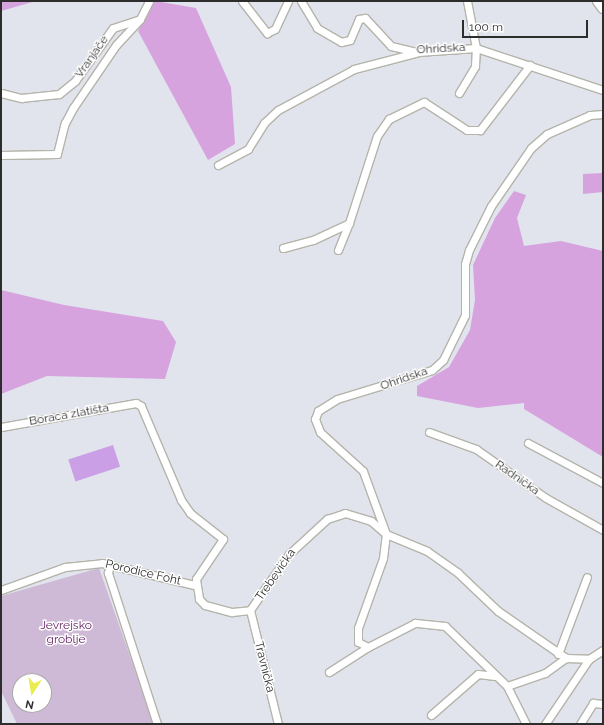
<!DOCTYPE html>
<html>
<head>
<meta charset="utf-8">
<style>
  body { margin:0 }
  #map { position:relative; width:604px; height:725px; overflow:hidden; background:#e1e4ed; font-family:Raleway,sans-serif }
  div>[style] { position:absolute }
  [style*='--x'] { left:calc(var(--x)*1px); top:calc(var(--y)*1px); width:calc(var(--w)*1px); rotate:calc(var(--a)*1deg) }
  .green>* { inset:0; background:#d6a3df }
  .cemetery>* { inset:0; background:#cebad6 }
  .pitch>* { inset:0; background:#cb9fe5; transform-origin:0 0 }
  .roads { filter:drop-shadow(1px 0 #b4b4aa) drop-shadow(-1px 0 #b4b4aa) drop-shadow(0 1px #b4b4aa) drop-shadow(0 -1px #b4b4aa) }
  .minor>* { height:7px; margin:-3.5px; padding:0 3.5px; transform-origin:3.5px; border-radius:3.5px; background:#fff }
  .secondary>* { height:10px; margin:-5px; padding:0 5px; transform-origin:5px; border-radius:5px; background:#fff }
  span { translate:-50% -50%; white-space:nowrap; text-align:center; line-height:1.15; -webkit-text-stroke:3px #fff; paint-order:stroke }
  .street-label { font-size:12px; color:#2d2d2d }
  .park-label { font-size:12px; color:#662166 }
  .frame { position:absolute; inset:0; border:2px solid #2d2d2d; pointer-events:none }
  .north { position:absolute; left:12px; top:673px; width:40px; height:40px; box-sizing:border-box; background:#fff; border:1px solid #ababab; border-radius:50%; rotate:192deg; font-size:11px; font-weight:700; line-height:16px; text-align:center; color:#2d2d2d }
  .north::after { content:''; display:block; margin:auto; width:14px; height:18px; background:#eaec4f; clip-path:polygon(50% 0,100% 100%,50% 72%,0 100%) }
  .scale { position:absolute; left:462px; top:20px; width:126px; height:18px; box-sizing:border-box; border:2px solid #2d2d2d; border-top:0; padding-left:5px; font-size:12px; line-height:14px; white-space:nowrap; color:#2d2d2d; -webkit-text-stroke:3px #fff; paint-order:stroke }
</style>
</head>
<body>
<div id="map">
  <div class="green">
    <i style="clip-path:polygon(1px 1px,36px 1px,1px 11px)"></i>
    <i style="clip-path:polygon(155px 1px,196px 8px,231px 87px,235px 144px,208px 160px,138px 31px)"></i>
    <i style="clip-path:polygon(603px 173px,603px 192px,583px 194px,583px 174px)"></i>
    <i style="clip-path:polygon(514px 191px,526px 195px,517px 218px,524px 246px,561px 241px,603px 251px,603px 457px,524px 409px,524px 403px,478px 408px,417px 396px,417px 386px,449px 367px,470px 330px,475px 300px,473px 265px,495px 218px)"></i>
    <i style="clip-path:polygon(1px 290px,64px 305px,163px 321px,176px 342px,165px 379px,47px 376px,1px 394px)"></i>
  </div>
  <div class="cemetery">
    <i style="clip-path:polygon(evenodd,99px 568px,154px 724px,17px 724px,1px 691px,1px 596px,99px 568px,20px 681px,44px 681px,44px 705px,20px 705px,20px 681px)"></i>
  </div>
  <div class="pitch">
    <i style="left:113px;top:445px;width:23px;height:47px;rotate:72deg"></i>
  </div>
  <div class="roads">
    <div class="minor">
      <i style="--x:242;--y:1;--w:41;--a:52"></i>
      <i style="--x:267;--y:33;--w:9;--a:-27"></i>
      <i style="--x:275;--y:29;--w:31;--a:-65"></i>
      <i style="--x:301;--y:1;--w:31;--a:59"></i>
      <i style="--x:317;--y:28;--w:28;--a:30"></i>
      <i style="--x:341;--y:42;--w:9;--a:-13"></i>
      <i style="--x:350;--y:40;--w:23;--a:-67"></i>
      <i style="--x:359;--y:19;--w:6;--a:-9"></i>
      <i style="--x:365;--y:18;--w:38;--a:47"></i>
      <i style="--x:391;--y:46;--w:28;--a:13"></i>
      <i style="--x:418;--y:52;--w:58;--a:-3.9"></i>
      <i style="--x:476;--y:48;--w:134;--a:18.3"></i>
      <i style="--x:1;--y:93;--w:21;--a:14"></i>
      <i style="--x:21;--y:98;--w:38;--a:-6"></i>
      <i style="--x:59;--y:94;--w:21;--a:-39"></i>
      <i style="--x:75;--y:81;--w:65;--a:-54.4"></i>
      <i style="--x:113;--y:28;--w:28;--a:-18"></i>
      <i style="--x:140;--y:19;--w:20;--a:-63"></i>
      <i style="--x:459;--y:93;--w:31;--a:-59"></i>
      <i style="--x:475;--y:66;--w:18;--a:-87"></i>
      <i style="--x:476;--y:48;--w:48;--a:-100.8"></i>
      <i style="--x:1;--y:155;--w:56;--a:-1"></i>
      <i style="--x:57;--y:154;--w:32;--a:-76"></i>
      <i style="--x:65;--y:123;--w:17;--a:-62"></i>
      <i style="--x:73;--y:108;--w:76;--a:-55.7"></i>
      <i style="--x:116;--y:45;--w:35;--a:-47"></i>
      <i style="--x:218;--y:165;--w:34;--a:-28"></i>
      <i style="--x:248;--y:149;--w:31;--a:-58"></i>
      <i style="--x:264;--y:123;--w:19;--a:-43"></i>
      <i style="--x:278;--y:110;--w:86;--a:-28.3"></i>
      <i style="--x:354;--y:69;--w:63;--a:-14.7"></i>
      <i style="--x:283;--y:248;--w:31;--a:-15"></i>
      <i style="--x:313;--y:240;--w:40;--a:-25"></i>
      <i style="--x:349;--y:223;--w:91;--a:-72.2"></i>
      <i style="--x:377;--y:136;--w:21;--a:-55"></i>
      <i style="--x:389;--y:119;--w:39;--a:-26"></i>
      <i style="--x:424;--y:102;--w:51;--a:33.1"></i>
      <i style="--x:467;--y:130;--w:13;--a:0"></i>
      <i style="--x:480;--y:130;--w:82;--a:-52.4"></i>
      <i style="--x:338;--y:250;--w:29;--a:-68"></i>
      <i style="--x:1;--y:427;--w:137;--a:-10.1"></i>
      <i style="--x:136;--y:403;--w:6;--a:31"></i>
      <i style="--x:141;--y:406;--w:102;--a:66.9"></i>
      <i style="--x:181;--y:500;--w:16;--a:55"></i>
      <i style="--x:190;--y:513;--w:42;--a:38.2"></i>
      <i style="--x:223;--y:539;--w:48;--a:124"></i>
      <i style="--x:196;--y:579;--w:20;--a:81"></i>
      <i style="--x:199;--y:599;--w:8;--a:45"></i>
      <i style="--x:205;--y:605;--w:28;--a:15"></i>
      <i style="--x:232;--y:612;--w:18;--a:-6"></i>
      <i style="--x:250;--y:610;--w:68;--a:-55.1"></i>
      <i style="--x:289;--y:554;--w:52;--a:-42.6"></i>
      <i style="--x:327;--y:519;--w:19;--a:-18"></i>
      <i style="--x:345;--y:513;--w:27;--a:17"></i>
      <i style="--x:371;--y:521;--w:20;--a:41"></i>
      <i style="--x:386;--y:534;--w:44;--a:22.5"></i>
      <i style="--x:427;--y:551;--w:38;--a:35"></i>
      <i style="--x:458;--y:573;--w:55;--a:43.5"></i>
      <i style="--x:498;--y:611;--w:83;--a:34.7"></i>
      <i style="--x:429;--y:432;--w:50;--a:19.9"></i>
      <i style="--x:476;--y:449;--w:85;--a:35"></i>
      <i style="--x:546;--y:498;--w:65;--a:29.3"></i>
      <i style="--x:528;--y:443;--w:85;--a:28.1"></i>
      <i style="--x:110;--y:564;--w:9;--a:103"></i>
      <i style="--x:108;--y:573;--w:159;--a:72"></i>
      <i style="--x:1;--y:590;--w:68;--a:-19.8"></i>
      <i style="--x:65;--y:567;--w:37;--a:-6"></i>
      <i style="--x:102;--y:563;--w:95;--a:13.4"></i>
      <i style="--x:250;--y:610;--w:117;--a:76.2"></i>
      <i style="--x:558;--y:654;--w:82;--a:-69.4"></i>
      <i style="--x:329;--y:672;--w:46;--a:-32.7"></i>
      <i style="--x:507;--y:686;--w:40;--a:-18.9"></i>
      <i style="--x:545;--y:673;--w:26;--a:-36"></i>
      <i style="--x:566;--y:658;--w:23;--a:2"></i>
      <i style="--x:589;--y:659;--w:17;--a:-33"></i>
      <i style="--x:431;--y:715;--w:62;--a:-41.1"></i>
      <i style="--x:478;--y:674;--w:17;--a:7"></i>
      <i style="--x:526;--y:724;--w:42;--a:-116.6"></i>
      <i style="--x:507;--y:686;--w:86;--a:-135.9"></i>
      <i style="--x:445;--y:626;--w:30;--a:-174"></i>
      <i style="--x:415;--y:623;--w:53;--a:152.9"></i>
      <i style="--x:368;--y:647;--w:11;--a:-153"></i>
      <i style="--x:358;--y:642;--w:14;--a:-90"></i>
      <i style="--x:358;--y:628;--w:74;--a:-70.3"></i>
      <i style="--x:383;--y:558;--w:24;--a:-83"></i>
      <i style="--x:386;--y:534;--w:67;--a:-110.1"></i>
      <i style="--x:363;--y:471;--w:58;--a:-137.8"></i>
      <i style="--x:320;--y:432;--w:14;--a:-111"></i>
      <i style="--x:315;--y:419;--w:9;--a:-69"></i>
      <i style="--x:318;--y:411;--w:22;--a:-32"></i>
      <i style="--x:337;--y:399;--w:99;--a:-17"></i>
      <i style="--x:432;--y:370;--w:15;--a:-42"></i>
      <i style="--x:443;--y:360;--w:50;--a:-63.9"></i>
      <i style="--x:465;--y:315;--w:51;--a:-90"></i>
      <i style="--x:465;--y:264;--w:15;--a:-74"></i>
      <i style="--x:469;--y:250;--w:49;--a:-63.4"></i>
      <i style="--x:491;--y:206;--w:70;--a:-55.4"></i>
      <i style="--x:531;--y:148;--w:21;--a:-41"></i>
      <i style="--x:547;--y:134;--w:47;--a:-23.8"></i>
      <i style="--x:590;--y:115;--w:13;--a:-4"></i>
      <i style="--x:545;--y:724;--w:78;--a:-55.9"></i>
      <i style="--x:580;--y:724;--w:25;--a:-58"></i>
      <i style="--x:593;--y:703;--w:10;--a:6"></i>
    </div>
    <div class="secondary">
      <i style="--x:598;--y:1;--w:9;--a:54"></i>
    </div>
  </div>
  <div class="street-label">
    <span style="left:441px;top:49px;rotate:-3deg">Ohridska</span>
    <span style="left:92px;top:57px;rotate:-55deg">Vranjače</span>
    <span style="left:404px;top:379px;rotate:-19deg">Ohridska</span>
    <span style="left:69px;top:415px;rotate:-10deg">Boraca zlatišta</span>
    <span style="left:517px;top:478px;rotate:35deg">Radnička</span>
    <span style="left:143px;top:573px;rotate:13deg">Porodice Foht</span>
    <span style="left:276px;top:575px;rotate:-55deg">Trebevićka</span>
    <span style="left:264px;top:667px;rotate:76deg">Travnička</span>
  </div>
  <div class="park-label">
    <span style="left:66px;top:633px">Jevrejsko<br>groblje</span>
  </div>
  <div class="frame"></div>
  <div class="north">N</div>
  <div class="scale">100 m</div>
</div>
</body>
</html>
